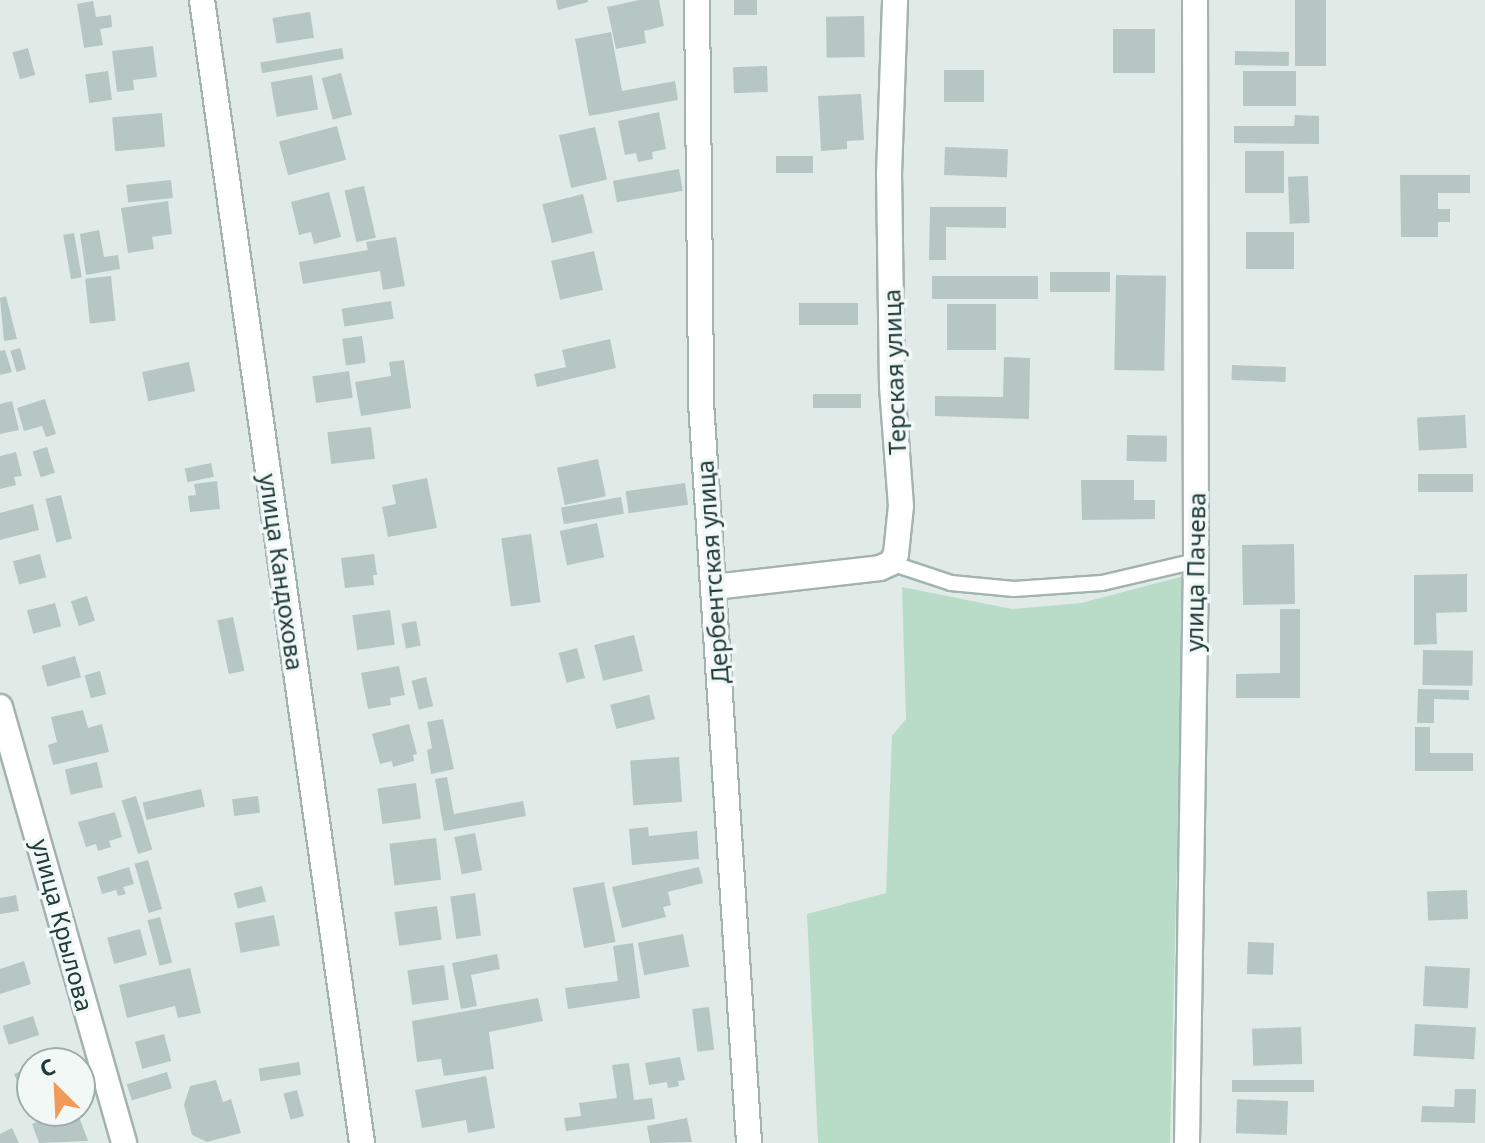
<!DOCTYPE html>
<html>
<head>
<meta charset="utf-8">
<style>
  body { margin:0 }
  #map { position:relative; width:1485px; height:1143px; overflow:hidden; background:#e0ebe8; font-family:"Noto Sans",sans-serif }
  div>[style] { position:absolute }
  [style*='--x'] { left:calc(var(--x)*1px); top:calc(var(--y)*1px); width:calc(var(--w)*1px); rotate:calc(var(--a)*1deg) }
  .green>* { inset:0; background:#b9dcc9 }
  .building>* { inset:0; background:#b6c6c2; transform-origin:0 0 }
  .roads { filter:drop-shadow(2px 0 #a3b3b0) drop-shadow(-2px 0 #a3b3b0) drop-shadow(0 2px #a3b3b0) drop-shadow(0 -2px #a3b3b0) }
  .lane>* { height:14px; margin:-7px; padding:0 7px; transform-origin:7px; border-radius:7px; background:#fff }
  .street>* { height:24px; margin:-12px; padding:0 12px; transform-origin:12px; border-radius:12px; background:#fff }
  span { translate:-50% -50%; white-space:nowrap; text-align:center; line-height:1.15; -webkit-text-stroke:7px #f1f8f5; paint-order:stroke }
  .street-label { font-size:24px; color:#213b39 }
  .north { position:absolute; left:16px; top:1047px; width:80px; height:80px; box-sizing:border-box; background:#f1f8f5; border:2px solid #9eacaa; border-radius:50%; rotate:336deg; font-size:22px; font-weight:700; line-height:32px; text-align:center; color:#213b39 }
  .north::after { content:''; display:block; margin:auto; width:28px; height:36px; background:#f09b59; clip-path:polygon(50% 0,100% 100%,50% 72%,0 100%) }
</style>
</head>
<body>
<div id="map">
  <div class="green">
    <i style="clip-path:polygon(1184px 576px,1170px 1143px,818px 1143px,807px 914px,886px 893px,892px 736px,906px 719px,902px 587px,1012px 609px,1081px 603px)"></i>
  </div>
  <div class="building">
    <i style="clip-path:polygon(556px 0,588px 0,588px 2px,558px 10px)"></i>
    <i style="clip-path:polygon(639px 0,659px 0,664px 26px,644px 31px,646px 43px,616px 49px,607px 7px)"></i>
    <i style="left:734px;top:0;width:23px;height:15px"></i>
    <i style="left:1295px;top:0;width:31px;height:66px"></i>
    <i style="clip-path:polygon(93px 1px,96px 17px,111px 15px,112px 27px,100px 29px,103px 45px,84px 48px,77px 4px)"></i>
    <i style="left:310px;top:12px;width:26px;height:38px;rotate:81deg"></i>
    <i style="left:864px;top:16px;width:41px;height:38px;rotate:89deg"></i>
    <i style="left:1155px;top:29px;width:44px;height:42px;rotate:90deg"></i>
    <i style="clip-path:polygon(611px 32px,622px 91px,675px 81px,678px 100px,589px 116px,575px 39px)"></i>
    <i style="clip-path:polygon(153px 46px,157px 77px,133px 80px,134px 90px,117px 92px,112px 51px)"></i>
    <i style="left:28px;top:48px;width:28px;height:16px;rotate:75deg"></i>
    <i style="left:342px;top:48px;width:11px;height:83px;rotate:80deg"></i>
    <i style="left:1235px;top:51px;width:54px;height:14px;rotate:1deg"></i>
    <i style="left:767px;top:66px;width:26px;height:34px;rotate:88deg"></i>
    <i style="left:944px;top:70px;width:40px;height:32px"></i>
    <i style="left:108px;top:71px;width:29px;height:23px;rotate:82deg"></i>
    <i style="left:1243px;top:71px;width:53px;height:35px"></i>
    <i style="left:341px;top:73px;width:43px;height:20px;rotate:75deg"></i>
    <i style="left:312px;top:75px;width:35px;height:42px;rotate:80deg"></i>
    <i style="clip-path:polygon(861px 94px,864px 140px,847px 141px,847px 149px,821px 151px,818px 96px)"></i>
    <i style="clip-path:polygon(659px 112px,666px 149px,652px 152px,653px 159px,638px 162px,636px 153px,625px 155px,618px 121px)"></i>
    <i style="left:162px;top:113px;width:34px;height:50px;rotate:85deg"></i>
    <i style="clip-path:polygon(1295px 115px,1319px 116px,1319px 144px,1234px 143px,1234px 126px,1294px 126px)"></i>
    <i style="left:337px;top:126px;width:35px;height:60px;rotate:75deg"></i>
    <i style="left:595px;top:127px;width:54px;height:37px;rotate:77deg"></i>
    <i style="left:945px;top:147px;width:63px;height:28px;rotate:2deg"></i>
    <i style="left:1245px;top:151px;width:39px;height:42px"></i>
    <i style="left:776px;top:156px;width:37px;height:17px"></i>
    <i style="left:679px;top:169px;width:22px;height:67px;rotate:80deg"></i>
    <i style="clip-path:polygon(1400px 175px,1470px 175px,1470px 193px,1438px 193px,1438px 209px,1450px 209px,1450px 222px,1438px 222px,1438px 237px,1401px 237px)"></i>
    <i style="left:1308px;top:176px;width:47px;height:20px;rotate:88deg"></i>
    <i style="left:171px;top:180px;width:18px;height:45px;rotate:84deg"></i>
    <i style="left:364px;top:186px;width:53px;height:20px;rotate:77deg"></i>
    <i style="clip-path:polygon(329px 192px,341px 237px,314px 244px,311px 232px,299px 235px,291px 202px)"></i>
    <i style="left:583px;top:194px;width:40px;height:42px;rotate:76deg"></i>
    <i style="clip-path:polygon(168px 201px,172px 234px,152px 237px,154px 249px,128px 253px,121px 208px)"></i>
    <i style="clip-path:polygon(930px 207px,1006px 207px,1006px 228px,946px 227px,946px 260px,929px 260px)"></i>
    <i style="clip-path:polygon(99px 230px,104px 257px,118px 255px,120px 269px,86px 275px,80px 234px)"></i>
    <i style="left:1246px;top:232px;width:48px;height:37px"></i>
    <i style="left:74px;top:233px;width:45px;height:11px;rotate:80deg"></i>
    <i style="clip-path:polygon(396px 237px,405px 286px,383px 290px,380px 271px,303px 284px,299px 262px,368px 250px,366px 242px)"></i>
    <i style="left:594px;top:251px;width:40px;height:44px;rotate:77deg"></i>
    <i style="left:1110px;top:272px;width:20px;height:60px;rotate:90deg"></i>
    <i style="left:1116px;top:275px;width:50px;height:95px;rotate:1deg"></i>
    <i style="left:111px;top:276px;width:45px;height:26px;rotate:84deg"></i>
    <i style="left:1038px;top:276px;width:23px;height:106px;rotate:90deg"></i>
    <i style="clip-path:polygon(6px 296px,17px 339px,4px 341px,0 298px)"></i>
    <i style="left:391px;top:301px;width:18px;height:50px;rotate:81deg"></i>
    <i style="left:799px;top:303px;width:59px;height:22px"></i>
    <i style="left:947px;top:304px;width:49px;height:46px"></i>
    <i style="left:362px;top:336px;width:27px;height:20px;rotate:82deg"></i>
    <i style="clip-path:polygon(610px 339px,616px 368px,537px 387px,534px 374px,566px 367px,562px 350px)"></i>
    <i style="left:20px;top:348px;width:22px;height:10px;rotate:74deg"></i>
    <i style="clip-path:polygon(5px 350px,12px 372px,0 375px,0 351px)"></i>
    <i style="clip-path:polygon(1004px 357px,1030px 358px,1029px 419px,935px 416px,935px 396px,1003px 397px)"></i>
    <i style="clip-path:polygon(404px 360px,411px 408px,361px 416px,355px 382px,391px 376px,389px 362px)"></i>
    <i style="left:189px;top:362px;width:30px;height:48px;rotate:78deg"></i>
    <i style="left:1232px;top:365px;width:54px;height:15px;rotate:2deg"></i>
    <i style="left:349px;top:371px;width:27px;height:37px;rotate:82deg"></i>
    <i style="left:813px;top:394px;width:48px;height:14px"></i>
    <i style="clip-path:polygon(45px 399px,56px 434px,46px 437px,42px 426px,24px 431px,17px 408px)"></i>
    <i style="clip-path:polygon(12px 401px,19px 430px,0 434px,0 404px)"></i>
    <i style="left:1465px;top:415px;width:33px;height:48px;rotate:87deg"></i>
    <i style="left:371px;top:427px;width:32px;height:44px;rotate:83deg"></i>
    <i style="left:1127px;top:435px;width:40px;height:26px;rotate:1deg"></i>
    <i style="left:47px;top:447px;width:27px;height:15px;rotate:73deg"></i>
    <i style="clip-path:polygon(16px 452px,22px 476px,14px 477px,16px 485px,0 489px,0 456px)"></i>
    <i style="left:598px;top:459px;width:38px;height:42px;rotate:78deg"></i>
    <i style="left:211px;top:463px;width:14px;height:27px;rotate:78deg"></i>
    <i style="left:1418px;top:474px;width:55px;height:18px"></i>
    <i style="clip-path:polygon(427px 478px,437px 528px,388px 537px,382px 507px,396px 504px,392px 485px)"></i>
    <i style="clip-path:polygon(1081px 480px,1134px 480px,1134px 500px,1155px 500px,1155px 519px,1082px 520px)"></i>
    <i style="clip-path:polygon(217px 481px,220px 509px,190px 512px,188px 496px,196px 495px,194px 484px)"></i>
    <i style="left:685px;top:483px;width:22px;height:60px;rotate:82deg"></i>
    <i style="left:61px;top:495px;width:45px;height:16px;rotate:76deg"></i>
    <i style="left:621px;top:497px;width:17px;height:61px;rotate:80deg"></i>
    <i style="clip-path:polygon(33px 504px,39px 530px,0 540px,0 513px)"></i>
    <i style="left:597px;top:523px;width:35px;height:38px;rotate:78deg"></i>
    <i style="left:531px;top:534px;width:69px;height:30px;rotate:82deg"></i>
    <i style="left:1294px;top:544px;width:60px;height:52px;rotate:89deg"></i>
    <i style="left:40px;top:554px;width:24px;height:28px;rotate:75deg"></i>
    <i style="clip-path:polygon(374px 554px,377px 575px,373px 575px,374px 585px,345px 588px,341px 558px)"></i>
    <i style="clip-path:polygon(1467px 574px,1467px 612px,1436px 613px,1437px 644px,1414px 645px,1414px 575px)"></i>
    <i style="left:87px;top:596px;width:26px;height:17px;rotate:72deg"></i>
    <i style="left:55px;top:603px;width:24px;height:29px;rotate:75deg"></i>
    <i style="clip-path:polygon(1280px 609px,1300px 609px,1300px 698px,1236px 698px,1236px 674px,1280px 673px)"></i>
    <i style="left:390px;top:610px;width:35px;height:38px;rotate:82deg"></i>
    <i style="left:233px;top:617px;width:55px;height:16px;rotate:78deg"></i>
    <i style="left:416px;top:621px;width:25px;height:15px;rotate:79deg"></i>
    <i style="left:634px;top:635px;width:37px;height:41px;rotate:76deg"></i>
    <i style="left:577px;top:648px;width:31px;height:19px;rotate:75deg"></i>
    <i style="left:1423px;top:650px;width:50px;height:35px;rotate:1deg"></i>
    <i style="left:75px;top:656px;width:22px;height:35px;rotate:74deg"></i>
    <i style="clip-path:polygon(399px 666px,405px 695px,390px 698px,391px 705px,368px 709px,361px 673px)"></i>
    <i style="left:100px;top:671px;width:24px;height:16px;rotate:75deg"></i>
    <i style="left:426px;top:677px;width:30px;height:15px;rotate:76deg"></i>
    <i style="clip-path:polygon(1418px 689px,1469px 690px,1469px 700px,1434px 699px,1434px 723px,1417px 723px)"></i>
    <i style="left:649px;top:695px;width:25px;height:40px;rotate:76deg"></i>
    <i style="clip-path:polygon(83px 710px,88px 728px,102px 724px,109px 752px,53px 765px,48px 745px,57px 742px,51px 717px)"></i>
    <i style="clip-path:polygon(443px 719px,454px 769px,431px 774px,427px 750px,432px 748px,427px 722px)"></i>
    <i style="clip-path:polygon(409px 724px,417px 754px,413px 755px,414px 761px,393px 767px,392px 761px,380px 764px,372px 734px)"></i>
    <i style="clip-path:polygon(1415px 727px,1430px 727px,1430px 753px,1473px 753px,1473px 771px,1415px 771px)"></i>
    <i style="left:679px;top:757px;width:45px;height:49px;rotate:86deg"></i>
    <i style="left:97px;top:762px;width:26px;height:33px;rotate:77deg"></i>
    <i style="clip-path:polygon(447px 777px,454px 814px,523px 801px,526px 816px,444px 831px,435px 779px)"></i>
    <i style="left:416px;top:783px;width:36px;height:39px;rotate:82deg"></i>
    <i style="left:201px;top:789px;width:18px;height:60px;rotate:77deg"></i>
    <i style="left:136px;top:796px;width:56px;height:15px;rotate:73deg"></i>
    <i style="left:258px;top:796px;width:17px;height:26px;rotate:83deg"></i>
    <i style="clip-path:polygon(115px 812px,122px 837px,109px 841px,111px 847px,98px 851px,96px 844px,86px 847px,78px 822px)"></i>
    <i style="clip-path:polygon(648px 827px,649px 836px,697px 831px,699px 859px,632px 865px,629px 829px)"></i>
    <i style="left:475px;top:833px;width:38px;height:21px;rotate:79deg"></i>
    <i style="left:436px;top:838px;width:42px;height:47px;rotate:83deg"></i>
    <i style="left:148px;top:860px;width:51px;height:14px;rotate:74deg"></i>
    <i style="clip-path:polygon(129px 867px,134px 884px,123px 887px,126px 894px,118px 896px,116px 890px,102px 894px,97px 877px)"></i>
    <i style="clip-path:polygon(699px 867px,703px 883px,668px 892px,671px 905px,663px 907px,666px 917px,622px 928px,612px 887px)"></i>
    <i style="left:604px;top:882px;width:61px;height:32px;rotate:79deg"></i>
    <i style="left:262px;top:886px;width:16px;height:29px;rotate:76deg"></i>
    <i style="left:1467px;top:890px;width:29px;height:40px;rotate:88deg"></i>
    <i style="left:475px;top:893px;width:43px;height:25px;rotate:82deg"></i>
    <i style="clip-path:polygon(16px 895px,19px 911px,0 914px,0 898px)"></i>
    <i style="left:437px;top:906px;width:34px;height:43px;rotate:82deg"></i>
    <i style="left:274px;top:915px;width:31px;height:40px;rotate:79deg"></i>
    <i style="left:160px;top:917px;width:47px;height:13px;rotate:75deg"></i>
    <i style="left:140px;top:929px;width:27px;height:34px;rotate:75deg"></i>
    <i style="left:683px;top:934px;width:33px;height:46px;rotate:79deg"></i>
    <i style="left:1248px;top:942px;width:26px;height:32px;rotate:2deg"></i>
    <i style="clip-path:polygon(633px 943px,640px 998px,568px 1009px,565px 988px,618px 981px,613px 946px)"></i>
    <i style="clip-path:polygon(497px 954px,500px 969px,471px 975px,477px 1006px,461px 1009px,452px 963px)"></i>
    <i style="clip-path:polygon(24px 961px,31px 984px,0 994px,0 969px)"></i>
    <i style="left:444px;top:965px;width:35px;height:37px;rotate:82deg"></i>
    <i style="left:1425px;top:966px;width:45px;height:40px;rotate:3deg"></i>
    <i style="clip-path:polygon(190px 968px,201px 1013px,178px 1018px,175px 1006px,127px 1018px,119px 985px)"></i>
    <i style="clip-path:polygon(538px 998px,543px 1021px,489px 1032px,494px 1069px,444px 1076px,441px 1059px,417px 1062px,412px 1021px)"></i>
    <i style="left:709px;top:1007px;width:43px;height:17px;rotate:83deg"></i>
    <i style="left:33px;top:1016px;width:20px;height:32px;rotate:72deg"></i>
    <i style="left:1415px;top:1024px;width:61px;height:32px;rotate:3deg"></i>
    <i style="left:1301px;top:1027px;width:37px;height:49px;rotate:88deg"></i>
    <i style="left:164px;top:1034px;width:28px;height:30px;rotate:75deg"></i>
    <i style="clip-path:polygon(680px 1057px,685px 1080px,678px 1081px,679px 1086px,668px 1088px,667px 1082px,649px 1085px,645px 1063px)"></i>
    <i style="left:299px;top:1062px;width:13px;height:41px;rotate:81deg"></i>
    <i style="clip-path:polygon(629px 1063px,634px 1100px,652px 1098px,655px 1119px,566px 1131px,564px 1118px,581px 1116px,579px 1103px,617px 1098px,612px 1065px)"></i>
    <i style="clip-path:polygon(32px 1067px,32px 1088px,22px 1092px,14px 1074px)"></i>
    <i style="left:167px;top:1072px;width:17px;height:42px;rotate:73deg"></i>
    <i style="clip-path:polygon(486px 1076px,495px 1128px,468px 1133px,466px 1120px,422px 1128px,415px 1090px)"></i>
    <i style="clip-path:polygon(216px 1080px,223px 1102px,231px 1099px,241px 1133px,207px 1142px,192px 1135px,184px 1105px,190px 1086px)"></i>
    <i style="left:1314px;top:1080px;width:12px;height:82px;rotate:90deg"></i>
    <i style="clip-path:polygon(1455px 1089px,1476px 1089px,1475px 1123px,1421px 1122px,1422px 1106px,1454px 1107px)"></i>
    <i style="left:297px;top:1090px;width:27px;height:14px;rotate:75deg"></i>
    <i style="left:1288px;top:1101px;width:34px;height:51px;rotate:92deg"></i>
    <i style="clip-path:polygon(67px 1111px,77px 1111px,88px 1141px,39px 1143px,32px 1124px)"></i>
    <i style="clip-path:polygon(687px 1118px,692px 1142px,650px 1143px,647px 1126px)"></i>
    <i style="clip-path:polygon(12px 1128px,19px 1143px,0 1143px,0 1134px)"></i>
  </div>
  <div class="roads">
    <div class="lane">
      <i style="--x:891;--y:563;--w:63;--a:18.4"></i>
      <i style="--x:951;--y:583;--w:63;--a:5.4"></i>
      <i style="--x:1014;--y:589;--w:88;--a:-3.9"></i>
      <i style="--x:1102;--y:583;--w:97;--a:-13.2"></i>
    </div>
    <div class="street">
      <i style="--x:202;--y:0;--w:1154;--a:82.03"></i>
      <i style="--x:697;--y:0;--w:402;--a:89.4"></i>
      <i style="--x:701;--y:402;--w:743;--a:86.29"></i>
      <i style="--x:714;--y:587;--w:167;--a:-6.5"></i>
      <i style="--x:880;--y:568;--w:12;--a:-24"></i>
      <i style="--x:891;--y:563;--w:10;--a:-61"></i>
      <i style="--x:896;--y:554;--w:48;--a:-84.1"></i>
      <i style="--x:901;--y:506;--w:120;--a:-94.3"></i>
      <i style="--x:892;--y:386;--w:212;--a:-90.8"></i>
      <i style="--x:889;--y:174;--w:174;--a:-88"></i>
      <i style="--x:0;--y:707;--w:453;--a:74.1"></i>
      <i style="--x:1187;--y:1143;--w:582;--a:-89.11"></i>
      <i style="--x:1196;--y:561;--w:561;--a:-90.1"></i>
    </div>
  </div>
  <div class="street-label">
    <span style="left:894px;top:372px;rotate:-92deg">Терская улица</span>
    <span style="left:282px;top:572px;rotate:82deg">улица Кандохова</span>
    <span style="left:712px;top:572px;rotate:-94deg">Дербентская улица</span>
    <span style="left:1195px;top:572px;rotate:-89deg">улица Пачева</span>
    <span style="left:63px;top:925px;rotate:75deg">улица Крылова</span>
  </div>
  <div class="north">С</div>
</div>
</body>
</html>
